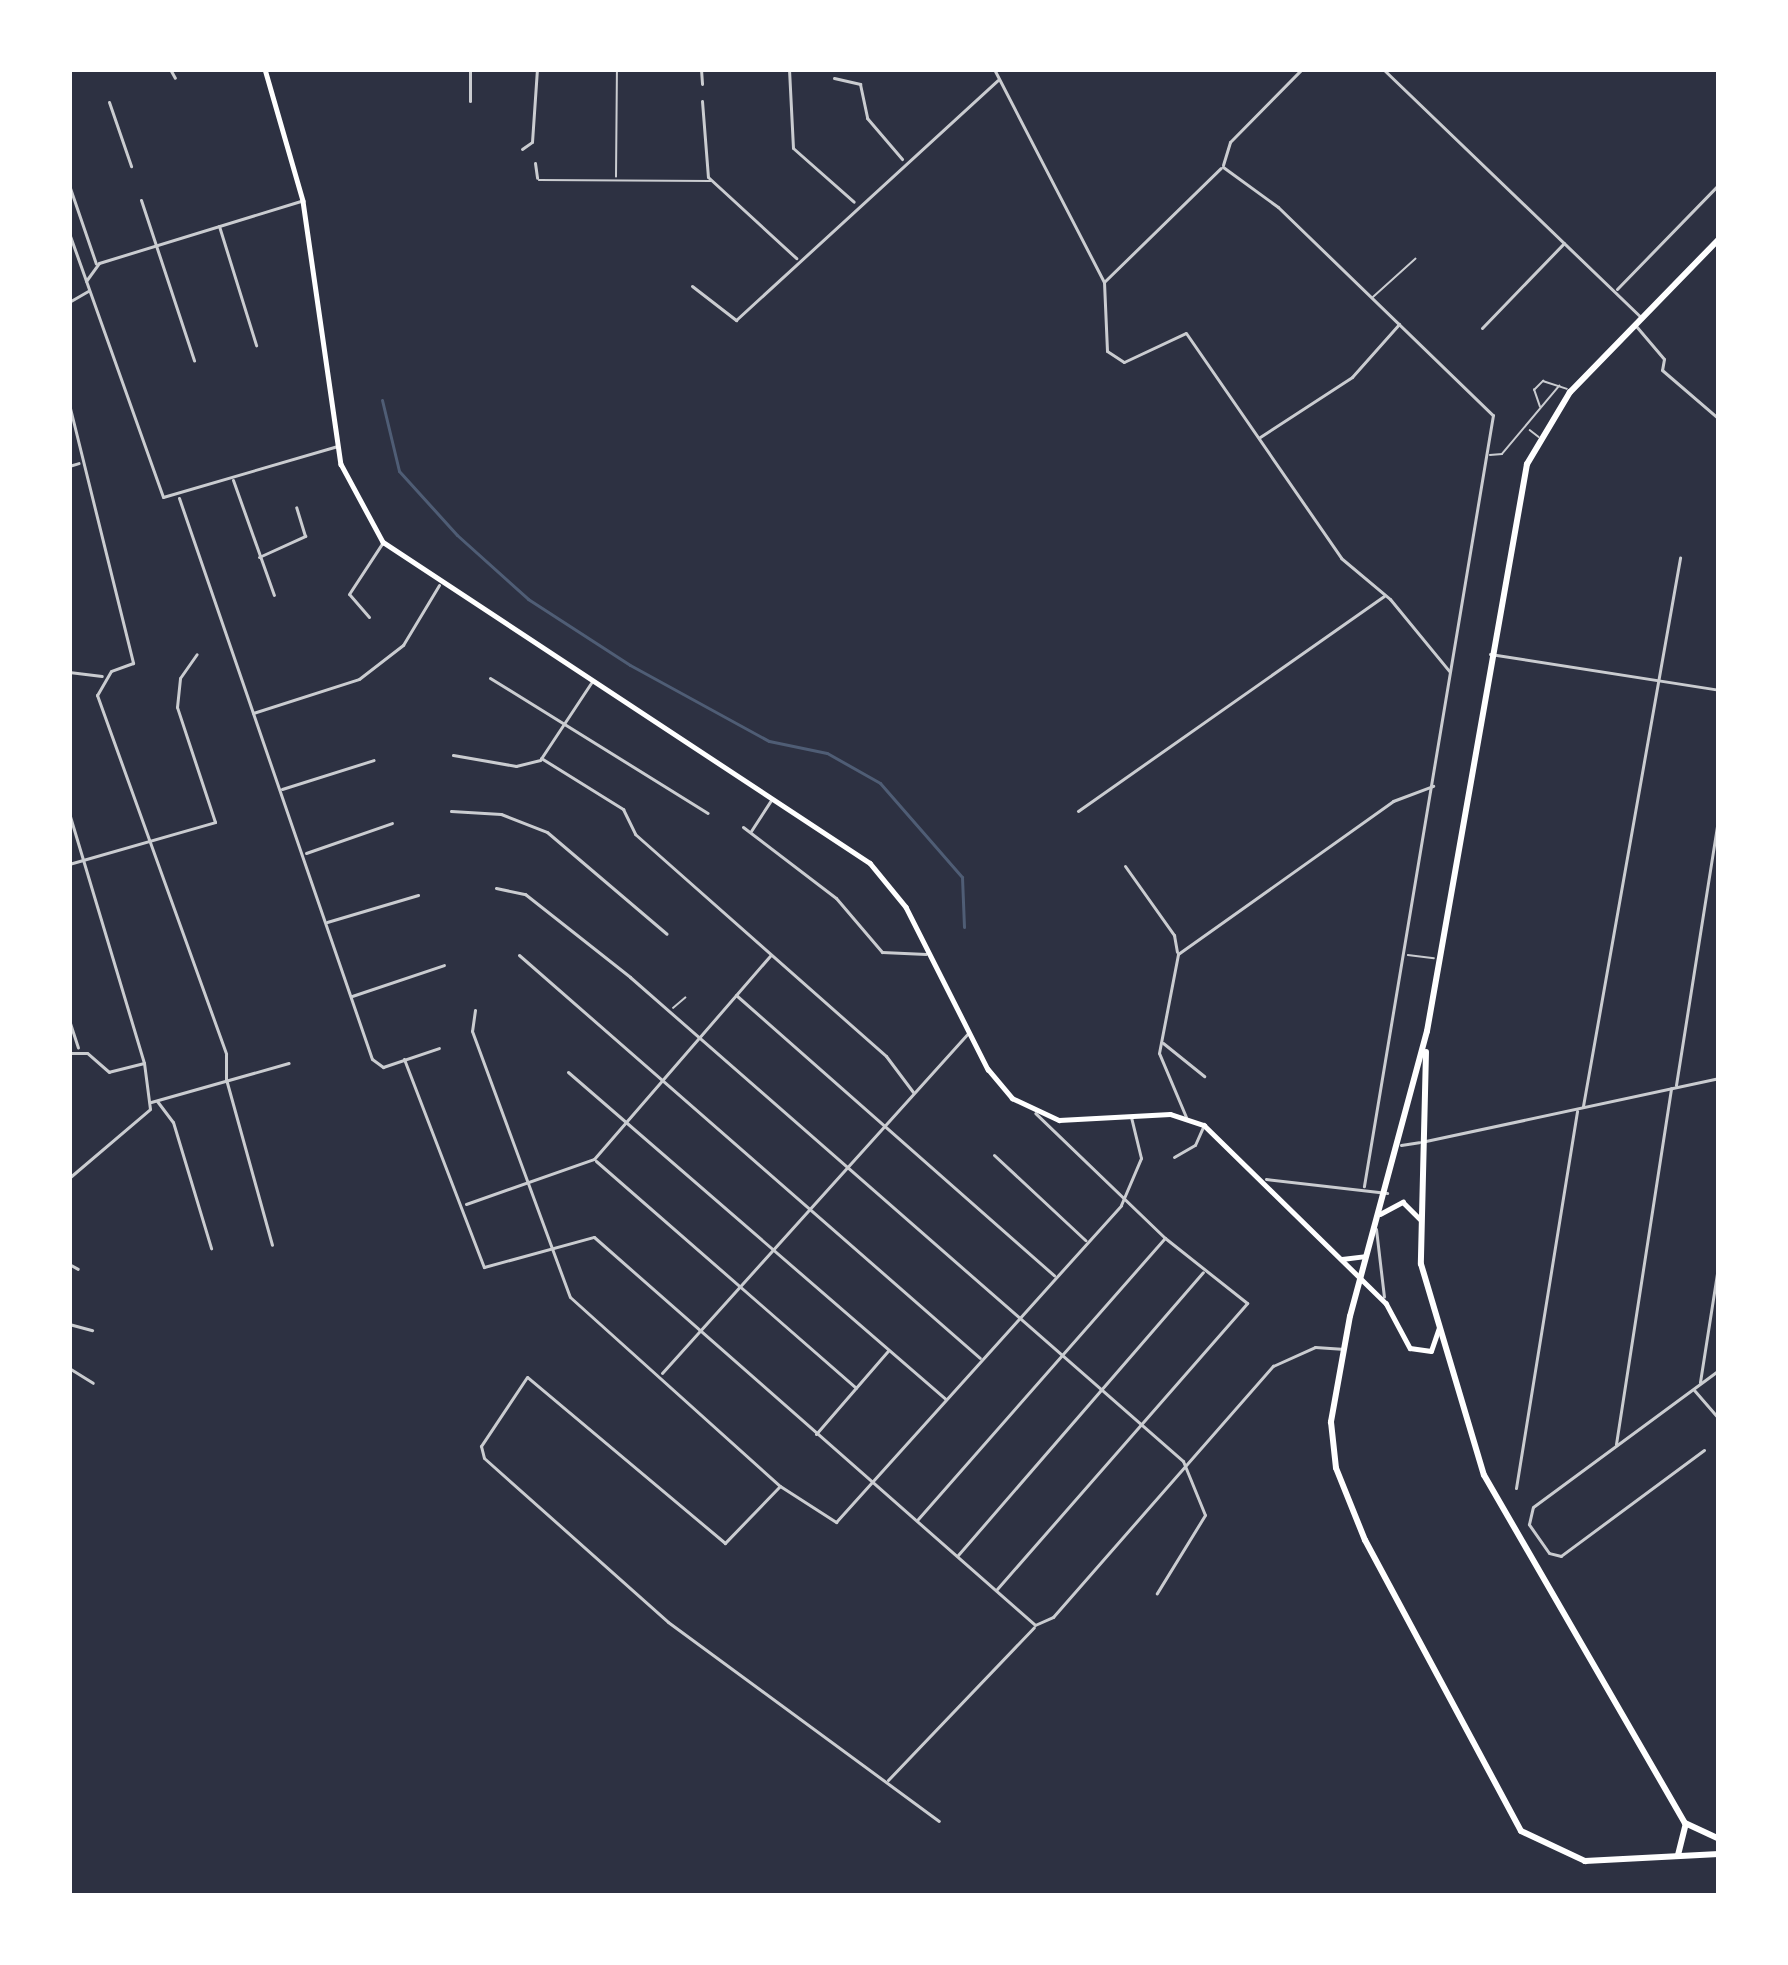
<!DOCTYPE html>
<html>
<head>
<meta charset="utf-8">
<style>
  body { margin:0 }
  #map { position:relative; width:1788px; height:1965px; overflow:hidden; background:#2d3142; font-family:"PT Sans",sans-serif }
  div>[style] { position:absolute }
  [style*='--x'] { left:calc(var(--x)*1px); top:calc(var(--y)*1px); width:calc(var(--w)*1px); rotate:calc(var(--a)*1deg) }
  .stream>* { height:3px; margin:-1.5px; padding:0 1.5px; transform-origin:1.5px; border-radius:1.5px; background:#4f5d75 }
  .service>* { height:1.5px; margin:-0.75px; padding:0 0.75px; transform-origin:0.75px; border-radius:0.75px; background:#caccd0 }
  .minor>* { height:3px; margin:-1.5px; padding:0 1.5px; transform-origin:1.5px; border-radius:1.5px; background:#caccd0 }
  .tertiary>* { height:3px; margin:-1.5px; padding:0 1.5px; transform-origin:1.5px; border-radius:1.5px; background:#caccd0 }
  .secondary>* { height:4.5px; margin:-2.25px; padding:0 2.25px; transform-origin:2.25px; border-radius:2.25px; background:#fff }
  .primary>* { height:6px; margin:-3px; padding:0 3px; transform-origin:3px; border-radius:3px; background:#fff }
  span { translate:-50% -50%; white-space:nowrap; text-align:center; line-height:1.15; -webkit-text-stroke:12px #fff; paint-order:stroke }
  .frame { position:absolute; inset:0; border:72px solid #fff; pointer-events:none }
</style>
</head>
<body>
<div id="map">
  <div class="stream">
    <i style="--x:382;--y:400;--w:73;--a:76.5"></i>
    <i style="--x:399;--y:471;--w:86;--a:47.8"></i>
    <i style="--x:457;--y:535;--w:96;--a:42"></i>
    <i style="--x:528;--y:599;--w:121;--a:32.9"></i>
    <i style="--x:630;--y:665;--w:158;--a:28.7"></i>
    <i style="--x:769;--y:741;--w:59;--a:11.7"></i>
    <i style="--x:827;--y:753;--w:61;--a:29.5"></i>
    <i style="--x:880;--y:783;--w:125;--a:48.9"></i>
    <i style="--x:962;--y:877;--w:50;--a:87.7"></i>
  </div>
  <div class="service">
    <i style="--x:616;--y:177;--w:108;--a:-89.5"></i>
    <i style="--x:539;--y:180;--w:172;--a:0.3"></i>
    <i style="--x:1373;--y:297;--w:57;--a:-42.1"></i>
    <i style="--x:1540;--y:407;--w:18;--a:-109"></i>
    <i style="--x:1534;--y:390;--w:13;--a:-45"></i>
    <i style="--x:1543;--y:381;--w:25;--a:18"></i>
    <i style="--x:1530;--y:430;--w:11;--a:38"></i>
    <i style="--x:1490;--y:455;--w:12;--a:-5"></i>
    <i style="--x:1502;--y:454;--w:89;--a:-50"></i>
    <i style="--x:1408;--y:955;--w:26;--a:7"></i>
    <i style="--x:673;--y:1008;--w:16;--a:-40"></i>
  </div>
  <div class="minor">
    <i style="--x:170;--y:69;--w:10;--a:61"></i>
    <i style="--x:470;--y:69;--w:32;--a:90"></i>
    <i style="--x:701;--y:69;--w:15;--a:86"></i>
    <i style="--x:789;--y:69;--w:79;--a:87.1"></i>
    <i style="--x:793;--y:148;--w:81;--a:41.5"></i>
    <i style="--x:994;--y:69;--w:240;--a:62.7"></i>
    <i style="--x:1104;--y:282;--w:69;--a:87.5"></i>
    <i style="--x:1107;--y:351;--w:20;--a:33"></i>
    <i style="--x:1124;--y:362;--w:68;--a:-25.1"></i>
    <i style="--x:1186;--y:333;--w:273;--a:55.4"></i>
    <i style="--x:1341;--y:558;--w:64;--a:39.9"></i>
    <i style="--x:1390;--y:599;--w:94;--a:50.6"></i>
    <i style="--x:1383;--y:69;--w:358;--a:43.9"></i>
    <i style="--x:834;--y:78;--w:27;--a:13"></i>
    <i style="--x:860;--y:84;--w:35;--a:78"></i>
    <i style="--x:867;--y:118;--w:54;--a:49.5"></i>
    <i style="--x:702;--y:101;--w:76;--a:85.5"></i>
    <i style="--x:708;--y:177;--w:120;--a:42.6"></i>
    <i style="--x:109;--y:102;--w:68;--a:71"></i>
    <i style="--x:522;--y:149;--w:12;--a:-35"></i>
    <i style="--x:532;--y:142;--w:73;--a:-86.1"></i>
    <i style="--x:535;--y:163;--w:15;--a:82"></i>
    <i style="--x:1223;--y:165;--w:24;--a:-73"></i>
    <i style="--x:1230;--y:142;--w:103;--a:-45.4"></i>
    <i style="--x:1223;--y:167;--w:68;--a:36"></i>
    <i style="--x:1278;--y:207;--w:299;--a:44.1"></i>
    <i style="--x:1493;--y:415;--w:782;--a:99.5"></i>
    <i style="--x:69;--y:185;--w:83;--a:71.1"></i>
    <i style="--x:141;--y:200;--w:169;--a:71.7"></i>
    <i style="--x:219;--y:226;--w:125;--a:72.7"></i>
    <i style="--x:86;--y:281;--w:22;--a:-54"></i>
    <i style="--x:99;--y:263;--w:211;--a:-17.1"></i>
    <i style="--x:1104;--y:282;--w:163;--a:-44.3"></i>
    <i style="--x:692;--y:286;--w:56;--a:37.7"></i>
    <i style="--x:736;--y:320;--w:355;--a:-42.5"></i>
    <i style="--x:1617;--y:289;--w:146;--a:-45.8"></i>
    <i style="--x:69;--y:302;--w:22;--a:-30"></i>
    <i style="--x:1636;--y:326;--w:43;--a:49.7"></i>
    <i style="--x:1664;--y:359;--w:11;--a:100"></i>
    <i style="--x:1662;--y:370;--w:75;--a:40.7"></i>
    <i style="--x:1482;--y:328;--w:118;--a:-46"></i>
    <i style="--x:69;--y:404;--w:267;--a:76.1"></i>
    <i style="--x:133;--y:663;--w:23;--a:160"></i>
    <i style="--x:111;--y:671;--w:28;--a:120"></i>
    <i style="--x:97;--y:695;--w:381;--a:70.2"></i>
    <i style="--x:226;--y:1054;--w:25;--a:90"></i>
    <i style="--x:226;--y:1079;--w:172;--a:74.5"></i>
    <i style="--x:1260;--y:437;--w:110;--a:-33.1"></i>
    <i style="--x:1352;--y:377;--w:71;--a:-48.4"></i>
    <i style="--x:69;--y:466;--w:10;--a:-17"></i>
    <i style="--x:233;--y:480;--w:122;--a:70.4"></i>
    <i style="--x:179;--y:498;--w:593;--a:71.02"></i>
    <i style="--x:372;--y:1059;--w:14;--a:36"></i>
    <i style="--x:383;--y:1067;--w:59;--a:-18.7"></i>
    <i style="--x:259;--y:557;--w:51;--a:-24.5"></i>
    <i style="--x:305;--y:536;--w:30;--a:-107"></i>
    <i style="--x:369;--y:617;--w:30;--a:-131"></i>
    <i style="--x:349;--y:594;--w:62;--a:-56.8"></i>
    <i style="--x:1490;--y:654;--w:232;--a:8.9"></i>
    <i style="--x:69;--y:672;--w:33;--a:7"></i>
    <i style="--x:490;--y:678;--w:256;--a:31.8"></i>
    <i style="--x:253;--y:713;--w:111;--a:-17.8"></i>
    <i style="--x:359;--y:679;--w:56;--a:-37.7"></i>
    <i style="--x:403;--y:645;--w:70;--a:-59"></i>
    <i style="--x:453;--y:755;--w:64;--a:9.9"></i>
    <i style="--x:516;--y:766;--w:25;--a:-14"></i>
    <i style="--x:542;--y:757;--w:89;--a:-56.5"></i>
    <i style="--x:541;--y:758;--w:97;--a:31.9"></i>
    <i style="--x:623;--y:809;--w:28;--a:64"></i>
    <i style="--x:635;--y:834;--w:335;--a:41.5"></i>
    <i style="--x:886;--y:1056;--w:45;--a:53.1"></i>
    <i style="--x:282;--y:789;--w:96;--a:-17.5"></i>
    <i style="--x:451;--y:811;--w:50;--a:3.4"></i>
    <i style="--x:501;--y:814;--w:49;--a:21.4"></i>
    <i style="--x:547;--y:832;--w:157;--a:40.4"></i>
    <i style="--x:1078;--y:811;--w:374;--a:-35.1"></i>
    <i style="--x:69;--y:813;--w:261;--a:73.3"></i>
    <i style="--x:144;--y:1063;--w:36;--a:166"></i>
    <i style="--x:109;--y:1072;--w:29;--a:-139"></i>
    <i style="--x:87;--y:1053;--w:18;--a:180"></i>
    <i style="--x:743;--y:827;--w:117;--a:37.4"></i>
    <i style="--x:836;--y:898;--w:71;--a:49.6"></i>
    <i style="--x:882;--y:952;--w:44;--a:2.6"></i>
    <i style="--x:751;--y:831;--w:38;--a:-57"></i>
    <i style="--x:306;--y:853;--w:91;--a:-19.2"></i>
    <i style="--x:69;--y:864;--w:152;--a:-16"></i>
    <i style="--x:215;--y:822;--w:121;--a:-108.3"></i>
    <i style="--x:177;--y:707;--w:29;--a:-84"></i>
    <i style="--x:180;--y:678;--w:29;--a:-55"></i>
    <i style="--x:1125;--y:866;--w:85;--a:54.6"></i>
    <i style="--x:1174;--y:935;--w:17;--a:80"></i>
    <i style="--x:496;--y:888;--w:30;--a:12"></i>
    <i style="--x:525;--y:894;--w:134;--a:38.3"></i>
    <i style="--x:630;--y:977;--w:735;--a:41.19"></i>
    <i style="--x:1183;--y:1461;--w:58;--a:67.8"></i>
    <i style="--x:1205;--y:1515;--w:92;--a:121.6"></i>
    <i style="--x:327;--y:922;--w:95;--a:-16.5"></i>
    <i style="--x:519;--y:955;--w:612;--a:41.16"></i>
    <i style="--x:736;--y:995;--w:424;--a:41.4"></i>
    <i style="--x:352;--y:996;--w:97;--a:-18.6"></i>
    <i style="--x:475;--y:1010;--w:21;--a:98"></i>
    <i style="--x:472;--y:1031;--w:283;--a:69.8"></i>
    <i style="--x:570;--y:1297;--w:283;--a:42"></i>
    <i style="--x:780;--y:1486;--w:67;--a:32.7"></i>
    <i style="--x:836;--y:1522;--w:426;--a:-48"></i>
    <i style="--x:1121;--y:1205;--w:51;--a:-66.9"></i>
    <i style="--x:1141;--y:1158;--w:42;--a:-103.7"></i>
    <i style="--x:69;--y:1020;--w:29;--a:72"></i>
    <i style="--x:1163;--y:1043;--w:53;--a:38.8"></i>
    <i style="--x:404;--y:1059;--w:223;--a:69"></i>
    <i style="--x:484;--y:1267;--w:114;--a:-15.3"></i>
    <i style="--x:594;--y:1237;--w:587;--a:41.34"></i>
    <i style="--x:568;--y:1072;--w:499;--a:40.9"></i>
    <i style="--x:1676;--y:1085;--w:274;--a:-81"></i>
    <i style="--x:157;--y:1101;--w:26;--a:53"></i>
    <i style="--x:173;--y:1122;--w:132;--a:73.2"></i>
    <i style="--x:151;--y:1102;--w:143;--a:-15.8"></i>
    <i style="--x:1583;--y:1106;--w:557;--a:-79.96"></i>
    <i style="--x:1186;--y:1117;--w:69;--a:-112.9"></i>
    <i style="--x:1159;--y:1053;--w:101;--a:-79.1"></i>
    <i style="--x:1178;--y:954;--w:264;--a:-35.4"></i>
    <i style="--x:1393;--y:801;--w:43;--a:-20.6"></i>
    <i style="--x:1401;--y:1145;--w:18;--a:-9"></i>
    <i style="--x:994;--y:1155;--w:125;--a:43"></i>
    <i style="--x:1174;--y:1157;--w:24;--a:-30"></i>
    <i style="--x:1195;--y:1145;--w:20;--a:-66"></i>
    <i style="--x:596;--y:1161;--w:345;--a:41.1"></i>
    <i style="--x:1266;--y:1179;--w:122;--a:6.6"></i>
    <i style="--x:466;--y:1204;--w:136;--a:-19.4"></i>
    <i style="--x:594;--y:1159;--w:269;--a:-49.1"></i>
    <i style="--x:1376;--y:1229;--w:68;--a:83.3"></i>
    <i style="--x:69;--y:1264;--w:10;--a:29"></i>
    <i style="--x:69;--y:1324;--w:24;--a:15"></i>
    <i style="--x:69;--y:1368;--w:28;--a:32"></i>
    <i style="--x:662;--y:1373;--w:457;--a:-48"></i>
    <i style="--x:1700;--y:1382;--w:123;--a:-81.1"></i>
    <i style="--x:1694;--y:1390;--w:38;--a:49"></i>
    <i style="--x:816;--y:1434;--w:110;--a:-49.1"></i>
    <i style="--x:1616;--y:1444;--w:360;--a:-81.2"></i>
    <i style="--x:1704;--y:1450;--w:178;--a:143.5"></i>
    <i style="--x:1561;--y:1556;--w:12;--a:-166"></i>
    <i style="--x:1549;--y:1553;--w:35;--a:-125"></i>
    <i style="--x:1529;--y:1524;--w:17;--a:-77"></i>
    <i style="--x:1533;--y:1507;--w:231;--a:-36.4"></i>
    <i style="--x:779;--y:1487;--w:78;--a:134"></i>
    <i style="--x:725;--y:1543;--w:258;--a:-140"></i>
    <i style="--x:527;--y:1377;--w:83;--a:123.7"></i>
    <i style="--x:481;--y:1446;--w:12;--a:76"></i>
    <i style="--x:484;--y:1458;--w:246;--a:41.7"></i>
    <i style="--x:668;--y:1622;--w:336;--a:36.3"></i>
    <i style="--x:1516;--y:1488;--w:382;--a:-80.8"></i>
    <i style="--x:918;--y:1519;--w:374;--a:-48.7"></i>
    <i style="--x:958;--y:1555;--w:374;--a:-49.1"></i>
    <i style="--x:997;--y:1589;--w:380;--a:-48.8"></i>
    <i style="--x:1247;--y:1303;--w:105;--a:-141.6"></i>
    <i style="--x:1165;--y:1238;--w:180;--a:-136.1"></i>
    <i style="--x:1035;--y:1625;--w:20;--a:-24"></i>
    <i style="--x:1053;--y:1617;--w:334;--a:-48.8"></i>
    <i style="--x:1273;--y:1366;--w:46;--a:-24.3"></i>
    <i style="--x:1315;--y:1347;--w:26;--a:4"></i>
    <i style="--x:888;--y:1780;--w:211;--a:-46.3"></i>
  </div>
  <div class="tertiary">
    <i style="--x:69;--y:233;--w:280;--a:70.4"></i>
    <i style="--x:163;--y:497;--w:181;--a:-16.3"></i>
    <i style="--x:1421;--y:1142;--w:305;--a:-12.1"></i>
    <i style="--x:69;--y:1178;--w:106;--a:-40.4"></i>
    <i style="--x:150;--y:1109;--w:46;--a:-97.4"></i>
  </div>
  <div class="secondary">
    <i style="--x:265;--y:69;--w:137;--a:73.9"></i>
    <i style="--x:303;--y:201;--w:266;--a:81.8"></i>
    <i style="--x:341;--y:464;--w:89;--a:61.7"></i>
    <i style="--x:383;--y:542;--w:583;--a:33.39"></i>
    <i style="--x:870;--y:863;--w:57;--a:50.7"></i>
    <i style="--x:906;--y:907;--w:182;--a:63.2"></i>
    <i style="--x:988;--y:1069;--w:38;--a:50"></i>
    <i style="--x:1012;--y:1098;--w:52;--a:25.1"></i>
    <i style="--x:1059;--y:1120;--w:111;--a:-3.1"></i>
    <i style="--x:1170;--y:1114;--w:36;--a:18"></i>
    <i style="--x:1204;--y:1125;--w:255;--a:44.4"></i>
    <i style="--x:1386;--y:1303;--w:51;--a:61.9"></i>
    <i style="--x:1410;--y:1348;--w:21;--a:8"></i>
    <i style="--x:1431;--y:1351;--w:24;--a:-71"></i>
    <i style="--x:1380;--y:1214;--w:26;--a:-28"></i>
    <i style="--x:1403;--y:1202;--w:24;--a:45"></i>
    <i style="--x:1342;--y:1259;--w:23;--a:-7"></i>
  </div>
  <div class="primary">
    <i style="--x:1719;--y:239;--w:214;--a:134.2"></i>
    <i style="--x:1570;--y:392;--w:84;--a:120.8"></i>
    <i style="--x:1527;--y:464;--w:576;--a:100"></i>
    <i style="--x:1427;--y:1031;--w:295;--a:105.1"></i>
    <i style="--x:1350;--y:1316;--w:108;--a:100.2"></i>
    <i style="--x:1331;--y:1422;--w:46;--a:83.8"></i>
    <i style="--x:1336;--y:1468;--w:78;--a:68.1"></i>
    <i style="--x:1365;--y:1540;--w:330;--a:61.8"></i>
    <i style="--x:1521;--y:1831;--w:71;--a:25.1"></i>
    <i style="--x:1585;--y:1861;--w:134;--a:-3"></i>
    <i style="--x:1426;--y:1052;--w:212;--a:91.4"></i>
    <i style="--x:1421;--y:1264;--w:220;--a:73.4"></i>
    <i style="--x:1484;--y:1475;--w:402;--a:60"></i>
    <i style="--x:1685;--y:1823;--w:38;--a:25"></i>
    <i style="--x:1678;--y:1855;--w:32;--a:-76"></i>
  </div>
  <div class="frame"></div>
</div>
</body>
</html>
